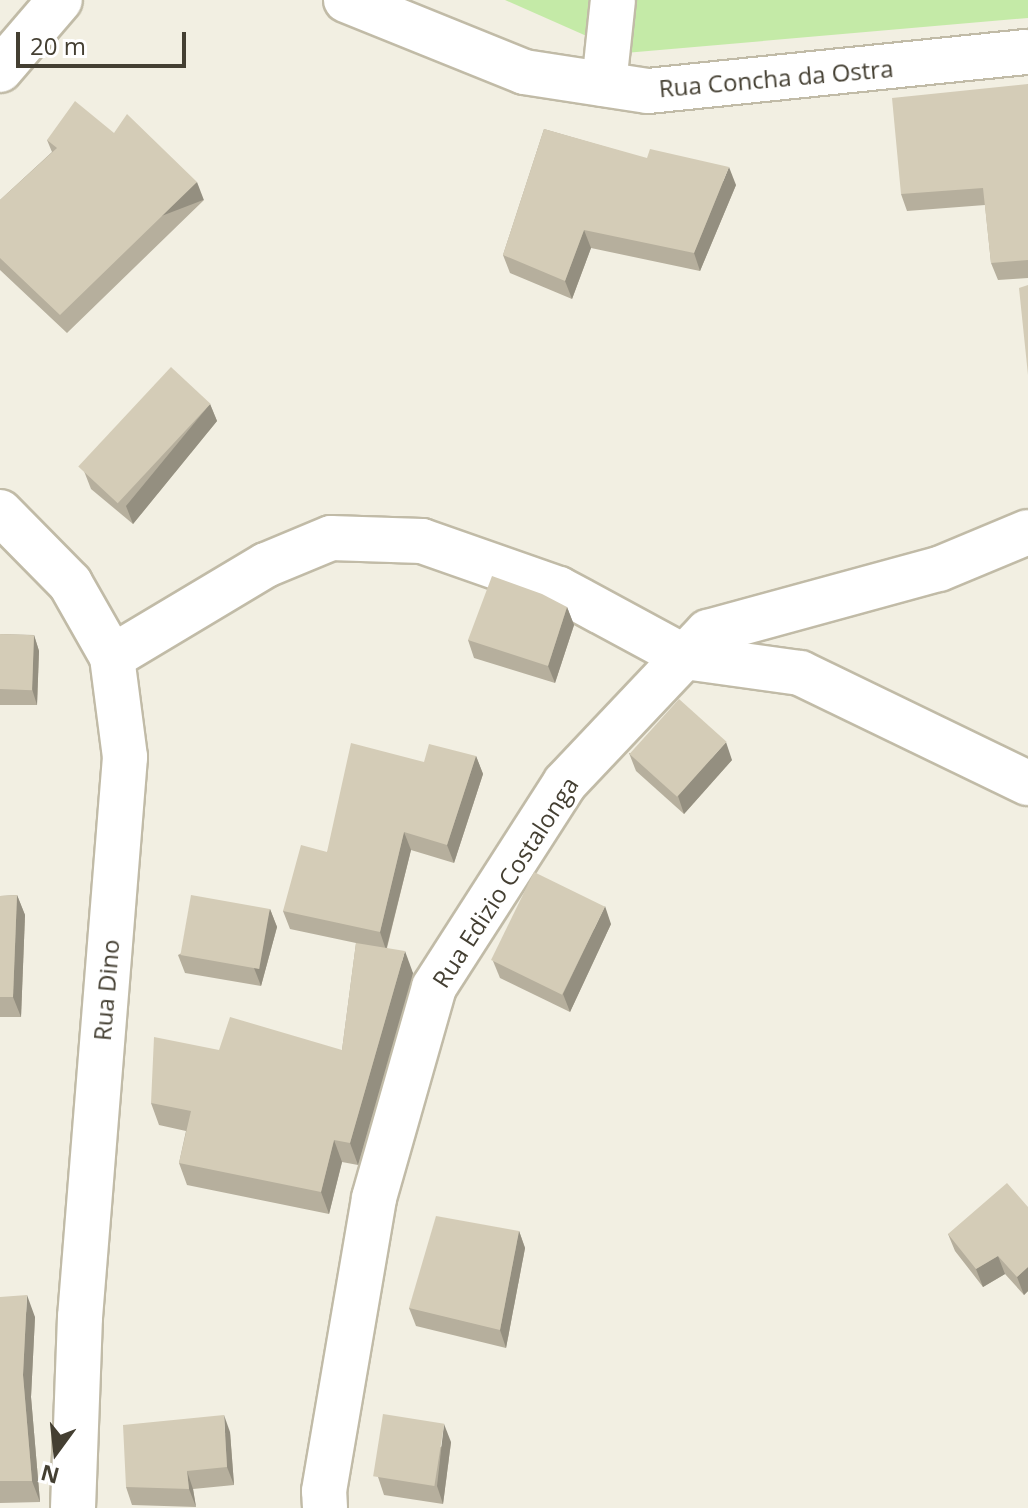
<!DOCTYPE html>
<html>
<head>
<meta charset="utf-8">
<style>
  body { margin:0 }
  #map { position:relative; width:1028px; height:1508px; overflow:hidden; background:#f2efe2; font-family:"Open Sans",sans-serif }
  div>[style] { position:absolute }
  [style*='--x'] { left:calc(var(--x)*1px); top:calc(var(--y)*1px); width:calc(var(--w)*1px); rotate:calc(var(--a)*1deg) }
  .green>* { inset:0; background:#c4eaa7 }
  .roads { filter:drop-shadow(2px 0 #c1bba7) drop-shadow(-2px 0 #c1bba7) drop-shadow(0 2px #c1bba7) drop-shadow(0 -2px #c1bba7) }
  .minor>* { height:44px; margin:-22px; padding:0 22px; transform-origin:22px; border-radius:22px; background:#fff }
  .wall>* { inset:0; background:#b6af9d }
  .shaded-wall>* { inset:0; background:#948f80; transform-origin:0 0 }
  .building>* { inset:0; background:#d4ccb7; transform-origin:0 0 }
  span { translate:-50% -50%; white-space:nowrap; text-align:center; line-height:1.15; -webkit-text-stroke:7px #fff; paint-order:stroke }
  .street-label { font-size:24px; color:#443f32 }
  .north { position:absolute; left:16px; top:1412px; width:80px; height:80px; -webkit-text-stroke:6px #fff; paint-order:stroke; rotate:195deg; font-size:22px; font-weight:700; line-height:32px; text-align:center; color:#443f32 }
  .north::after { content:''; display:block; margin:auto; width:28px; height:36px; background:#443f32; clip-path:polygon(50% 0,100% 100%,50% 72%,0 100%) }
  .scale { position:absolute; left:16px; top:32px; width:170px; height:36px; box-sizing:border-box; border:4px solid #443f32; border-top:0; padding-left:10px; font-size:24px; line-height:28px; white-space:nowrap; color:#443f32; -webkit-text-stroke:6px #fff; paint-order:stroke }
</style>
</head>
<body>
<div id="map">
  <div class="green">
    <i style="clip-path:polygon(505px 0,1028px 0,1028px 18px,625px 53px)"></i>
  </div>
  <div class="roads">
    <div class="minor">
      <i style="--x:346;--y:0;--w:192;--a:22"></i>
      <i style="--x:524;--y:72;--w:125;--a:8.7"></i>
      <i style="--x:648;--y:91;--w:382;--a:-5.9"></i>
      <i style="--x:0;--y:70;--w:92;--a:-49.4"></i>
      <i style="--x:604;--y:84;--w:84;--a:-83.9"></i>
      <i style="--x:0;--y:512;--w:100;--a:45.4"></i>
      <i style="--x:70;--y:583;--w:85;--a:60.4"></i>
      <i style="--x:112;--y:657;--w:101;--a:82.6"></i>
      <i style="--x:125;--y:757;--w:562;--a:94.59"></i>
      <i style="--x:80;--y:1317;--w:191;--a:92.1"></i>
      <i style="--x:112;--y:657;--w:179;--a:-30.9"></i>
      <i style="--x:266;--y:565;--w:70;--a:-22.6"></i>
      <i style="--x:331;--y:538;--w:91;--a:1.9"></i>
      <i style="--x:422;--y:541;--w:145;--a:19.3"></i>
      <i style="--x:559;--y:589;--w:143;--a:28.4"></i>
      <i style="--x:685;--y:657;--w:116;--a:7.9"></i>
      <i style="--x:800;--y:673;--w:253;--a:25.8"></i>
      <i style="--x:325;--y:1508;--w:17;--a:-93"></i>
      <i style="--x:324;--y:1491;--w:297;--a:-80.3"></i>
      <i style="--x:374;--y:1198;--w:219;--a:-74.1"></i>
      <i style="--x:434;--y:987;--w:242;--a:-57.3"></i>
      <i style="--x:565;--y:783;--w:208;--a:-46.6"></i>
      <i style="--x:708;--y:632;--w:239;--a:-15.3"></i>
      <i style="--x:939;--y:569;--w:96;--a:-22.6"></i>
    </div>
  </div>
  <div class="wall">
    <i style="clip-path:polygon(1028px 84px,1028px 278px,998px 280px,991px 263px,985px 205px,907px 211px,901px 194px)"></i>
    <i style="clip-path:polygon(544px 129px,736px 185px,700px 271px,591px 248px,572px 299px,510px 273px,503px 255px)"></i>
    <i style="clip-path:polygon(114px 133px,204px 200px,67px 333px,0 270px,0 200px,52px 152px,47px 140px)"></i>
    <i style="clip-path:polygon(210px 404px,217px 421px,133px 524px,91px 489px,84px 471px)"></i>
    <i style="clip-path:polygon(567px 607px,574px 625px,555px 683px,474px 658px,468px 640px)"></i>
    <i style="clip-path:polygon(0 634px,34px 635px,39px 651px,37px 705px,0 705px)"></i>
    <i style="clip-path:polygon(629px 753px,732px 760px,684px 814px,636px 771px)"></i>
    <i style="clip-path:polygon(476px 756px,483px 774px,454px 863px,411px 850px,387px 948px,413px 973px,358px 1165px,342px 1162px,329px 1214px,187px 1185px,179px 1163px,186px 1131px,159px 1125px,151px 1103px,219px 1050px,342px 1050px,356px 943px,290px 929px,283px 911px,327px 852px,424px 762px)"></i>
    <i style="clip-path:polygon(17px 895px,25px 915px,21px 1017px,0 1017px,0 896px)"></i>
    <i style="clip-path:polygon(270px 909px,277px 927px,261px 986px,185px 973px,178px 955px)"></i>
    <i style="clip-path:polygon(611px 924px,570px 1012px,500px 978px,493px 961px)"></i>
    <i style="clip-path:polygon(1028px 1207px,1028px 1291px,1024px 1295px,1005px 1274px,983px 1287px,955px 1251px,948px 1234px)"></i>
    <i style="clip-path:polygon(519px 1231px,525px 1248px,506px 1348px,416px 1326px,409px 1308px)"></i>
    <i style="clip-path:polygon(0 1297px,35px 1317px,31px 1397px,40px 1502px,0 1503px)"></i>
    <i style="clip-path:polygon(230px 1432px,234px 1485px,193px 1489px,196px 1507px,132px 1505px,126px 1487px)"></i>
    <i style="clip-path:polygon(451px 1442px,443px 1504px,384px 1495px,378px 1477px)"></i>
  </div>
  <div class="shaded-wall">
    <i style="clip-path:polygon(729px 167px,736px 185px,700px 271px,694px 253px)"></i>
    <i style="left:197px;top:182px;width:19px;height:191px;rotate:69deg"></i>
    <i style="clip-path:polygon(584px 230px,591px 248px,572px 299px,565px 281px)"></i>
    <i style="clip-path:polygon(210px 404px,217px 421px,133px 524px,126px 506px)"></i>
    <i style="clip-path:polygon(567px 607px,574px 625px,555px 683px,548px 666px)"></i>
    <i style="clip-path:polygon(34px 635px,39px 651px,37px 705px,32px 689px)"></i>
    <i style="clip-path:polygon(726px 742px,732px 760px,684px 814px,678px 796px)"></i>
    <i style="clip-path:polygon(476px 756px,483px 774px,454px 863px,447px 845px)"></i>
    <i style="clip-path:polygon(404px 832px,411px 850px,386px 950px,380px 932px)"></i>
    <i style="clip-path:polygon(17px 895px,25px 915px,21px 1017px,13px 997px)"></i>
    <i style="clip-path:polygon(605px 906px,611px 924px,570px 1012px,563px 994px)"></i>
    <i style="clip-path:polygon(270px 909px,277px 927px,261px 986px,254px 968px)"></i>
    <i style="clip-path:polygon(405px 951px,413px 973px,358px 1165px,350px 1143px)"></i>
    <i style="clip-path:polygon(334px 1140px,342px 1162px,329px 1214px,321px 1192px)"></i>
    <i style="clip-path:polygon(519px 1231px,525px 1248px,506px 1348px,500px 1330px)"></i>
    <i style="clip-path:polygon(998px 1256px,1005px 1274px,983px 1287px,976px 1269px)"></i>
    <i style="clip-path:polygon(1028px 1267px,1028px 1291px,1024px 1295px,1017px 1277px)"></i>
    <i style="clip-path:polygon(27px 1295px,35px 1317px,31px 1397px,40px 1502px,32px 1481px,23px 1375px)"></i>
    <i style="clip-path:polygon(224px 1415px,230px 1432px,234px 1485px,227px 1467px)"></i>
    <i style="clip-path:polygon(444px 1424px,451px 1442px,443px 1504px,437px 1486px)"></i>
    <i style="clip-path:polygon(187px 1471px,193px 1489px,196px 1507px,189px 1489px)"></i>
  </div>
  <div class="building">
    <i style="clip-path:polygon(1028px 84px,1028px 260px,991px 263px,983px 188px,901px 194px,892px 98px)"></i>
    <i style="clip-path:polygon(75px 101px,114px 133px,127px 114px,197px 182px,60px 315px,0 258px,0 200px,57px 148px,47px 140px)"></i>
    <i style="clip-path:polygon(544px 129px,647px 158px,650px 149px,729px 167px,694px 253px,584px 230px,565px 281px,503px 255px)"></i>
    <i style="clip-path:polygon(1028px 285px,1028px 375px,1019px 288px)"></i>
    <i style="left:171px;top:367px;width:54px;height:136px;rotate:43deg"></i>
    <i style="clip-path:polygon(492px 576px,542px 594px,567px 607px,548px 666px,468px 640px)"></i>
    <i style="left:0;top:634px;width:34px;height:55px;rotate:2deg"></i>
    <i style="left:679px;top:699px;width:64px;height:74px;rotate:42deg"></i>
    <i style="clip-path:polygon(351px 743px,424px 762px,429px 744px,476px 756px,447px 845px,404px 832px,380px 932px,283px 911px,301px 845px,327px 852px)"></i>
    <i style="left:534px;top:872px;width:79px;height:98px;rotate:26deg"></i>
    <i style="clip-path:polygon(17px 895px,13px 997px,0 997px,0 896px)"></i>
    <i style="left:191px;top:895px;width:80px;height:61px;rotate:10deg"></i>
    <i style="clip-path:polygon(356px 943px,405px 951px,350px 1143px,334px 1140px,321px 1192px,179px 1163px,191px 1111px,151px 1103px,154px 1037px,219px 1050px,230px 1017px,342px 1050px)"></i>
    <i style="clip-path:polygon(1007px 1183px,1028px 1207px,1028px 1267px,1017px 1277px,998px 1256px,976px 1269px,948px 1234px)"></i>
    <i style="clip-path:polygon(436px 1216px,519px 1231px,500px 1330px,409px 1308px)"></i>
    <i style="clip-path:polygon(27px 1295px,23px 1375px,32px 1481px,0 1481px,0 1297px)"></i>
    <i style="left:383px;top:1414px;width:62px;height:63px;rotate:9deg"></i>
    <i style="clip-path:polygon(224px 1415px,227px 1467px,187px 1471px,189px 1489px,126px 1487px,123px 1425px)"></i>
  </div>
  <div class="street-label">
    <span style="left:776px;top:78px;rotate:-5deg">Rua Concha da Ostra</span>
    <span style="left:505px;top:882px;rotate:-57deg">Rua Edizio Costalonga</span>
    <span style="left:106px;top:990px;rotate:-85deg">Rua Dino</span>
  </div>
  <div class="north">N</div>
  <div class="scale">20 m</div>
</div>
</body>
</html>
